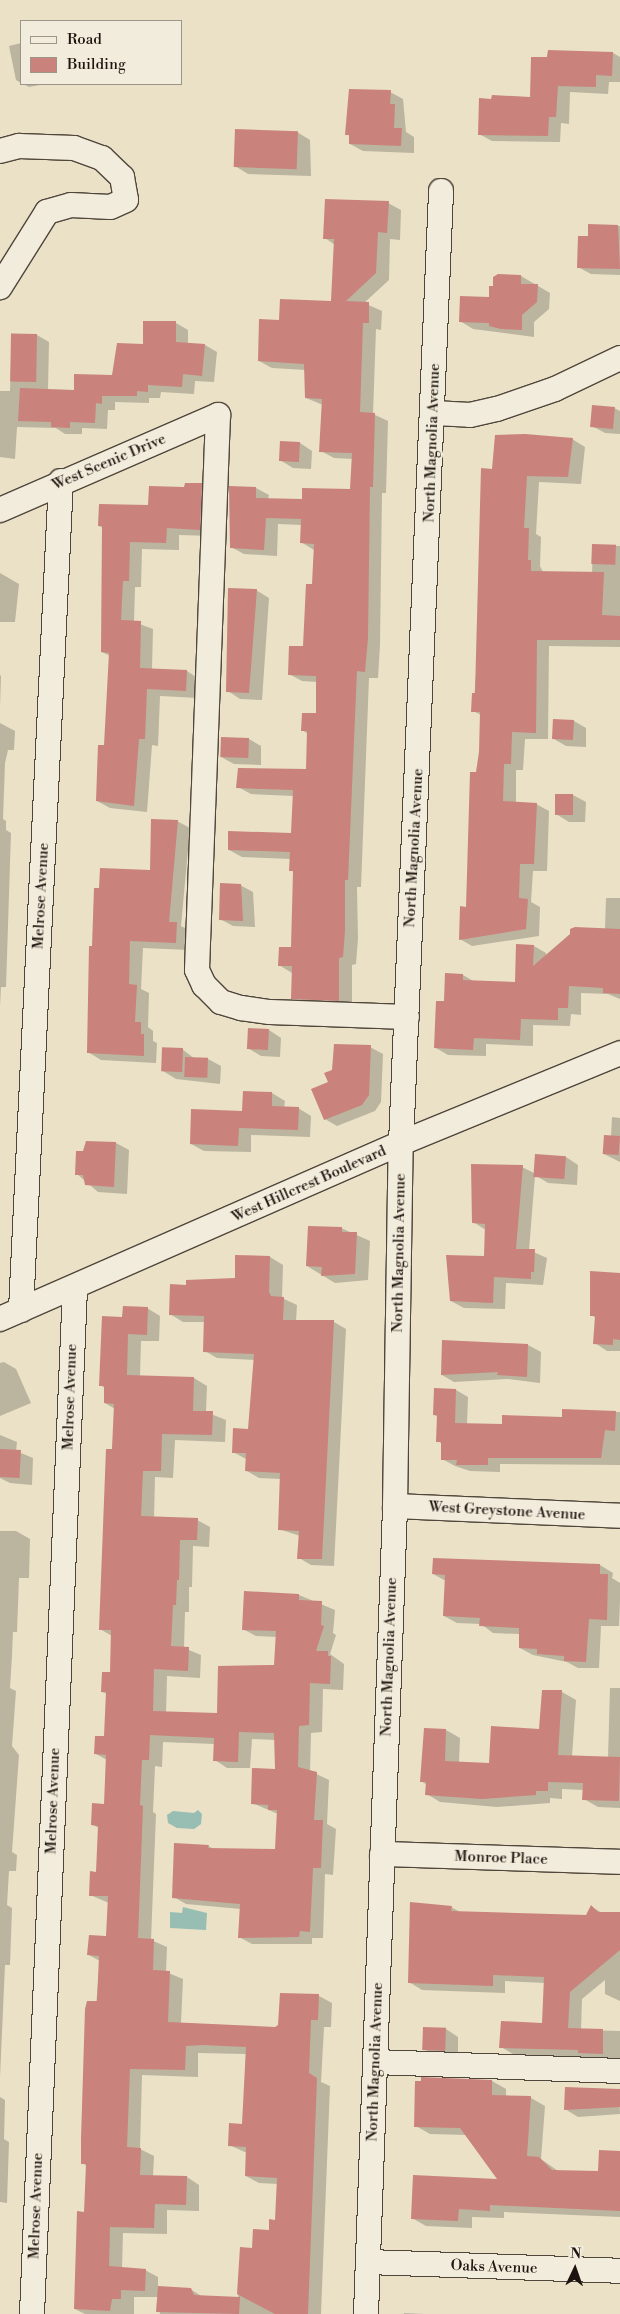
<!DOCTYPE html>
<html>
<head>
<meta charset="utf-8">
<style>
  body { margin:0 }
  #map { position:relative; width:620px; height:2314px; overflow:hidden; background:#eae1c7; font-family:"Libre Bodoni",serif }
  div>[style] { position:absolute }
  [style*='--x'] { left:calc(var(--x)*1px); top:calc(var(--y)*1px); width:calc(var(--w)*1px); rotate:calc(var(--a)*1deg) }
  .water>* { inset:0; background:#98beb3 }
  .shadow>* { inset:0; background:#0003 }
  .building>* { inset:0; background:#ca827c; transform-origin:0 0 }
  .roads { filter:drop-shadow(1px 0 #51463c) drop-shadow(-1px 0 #51463c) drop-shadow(0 1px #51463c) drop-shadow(0 -1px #51463c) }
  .minor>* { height:24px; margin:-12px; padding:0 12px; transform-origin:12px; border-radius:12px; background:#f1ecdb }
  span { translate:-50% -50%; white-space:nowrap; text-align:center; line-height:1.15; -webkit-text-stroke:4.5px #f1ecdb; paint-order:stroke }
  .street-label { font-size:15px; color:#1e130e }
  .legend { position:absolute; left:20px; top:20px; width:162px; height:65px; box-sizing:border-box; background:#f1ecdb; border:1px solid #9d9589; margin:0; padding:6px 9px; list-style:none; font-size:15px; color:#1e130e }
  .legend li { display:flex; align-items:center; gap:10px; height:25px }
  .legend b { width:25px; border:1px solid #9d9589 }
  .north { position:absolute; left:550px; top:2244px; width:50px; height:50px; -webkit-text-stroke:4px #f1ecdb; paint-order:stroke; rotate:3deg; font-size:14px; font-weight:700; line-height:20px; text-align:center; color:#1e130e }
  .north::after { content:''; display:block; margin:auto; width:18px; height:22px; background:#1e130e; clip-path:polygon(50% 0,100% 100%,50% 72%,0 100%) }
</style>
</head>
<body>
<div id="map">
  <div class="water">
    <i style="clip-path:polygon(198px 1810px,202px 1814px,201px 1824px,194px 1829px,177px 1828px,168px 1823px,167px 1815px,173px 1811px,194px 1813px)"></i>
    <i style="clip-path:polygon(183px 1907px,207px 1913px,206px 1930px,170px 1928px,170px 1912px,182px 1913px)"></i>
  </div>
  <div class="shadow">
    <i style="clip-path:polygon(21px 43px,21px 83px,16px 80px,9px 46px)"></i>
    <i style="clip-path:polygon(549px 51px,613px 53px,620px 57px,620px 82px,609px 82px,608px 94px,570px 92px,569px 124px,561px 123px,560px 142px,492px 141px,479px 134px,531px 98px)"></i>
    <i style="clip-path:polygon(23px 84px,45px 84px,29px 87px)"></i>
    <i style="clip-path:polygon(390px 92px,403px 99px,406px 132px,414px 137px,414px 153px,363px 151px,350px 144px,350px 136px,346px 134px)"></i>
    <i style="clip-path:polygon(297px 132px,310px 140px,311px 176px,248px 174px,235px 166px)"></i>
    <i style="clip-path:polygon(388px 203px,401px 210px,400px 240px,390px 239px,389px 280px,364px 303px,382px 311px,381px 330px,376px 329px,373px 414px,388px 421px,386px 493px,382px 493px,380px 645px,378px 678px,369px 678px,361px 887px,357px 887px,358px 939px,356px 964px,352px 965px,352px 1007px,305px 1006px,293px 998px,292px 973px,279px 965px,292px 948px,294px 872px,290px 870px,291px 859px,242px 857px,229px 850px,293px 835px,294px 796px,251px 794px,238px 787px,307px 770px,308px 734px,302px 730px,317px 714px,318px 682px,302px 681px,289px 674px,304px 648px,313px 586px,314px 550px,301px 542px,302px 525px,278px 524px,277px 556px,244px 554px,231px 547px,230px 487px,256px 488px,269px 495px,268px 500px,303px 501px,351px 491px,353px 459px,334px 458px,321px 451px,323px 405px,306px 398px,306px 370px,272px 368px,259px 361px,280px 321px,332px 302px,335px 245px,325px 238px)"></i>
    <i style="clip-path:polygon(590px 225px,620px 226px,620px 275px,591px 274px,578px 267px,589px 238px)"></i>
    <i style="clip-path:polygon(521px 276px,550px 293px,549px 309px,534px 322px,534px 337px,473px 329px,460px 321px)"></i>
    <i style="clip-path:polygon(176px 323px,188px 330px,188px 344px,205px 345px,217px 352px,214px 382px,195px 381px,194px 394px,161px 392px,160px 398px,149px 398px,149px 403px,115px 402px,115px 410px,108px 410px,107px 429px,82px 428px,82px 434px,65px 434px,56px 428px,17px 427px,15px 459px,0 457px,0 391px,10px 391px,12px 337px,37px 335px,49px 342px,48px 390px,75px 391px,113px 376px,144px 345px)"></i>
    <i style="clip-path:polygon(614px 408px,620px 411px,620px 434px,605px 433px,592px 426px)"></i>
    <i style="clip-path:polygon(572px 439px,585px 447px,581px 484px,539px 482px,536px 534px,541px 537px,540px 566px,543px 572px,592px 573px,593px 545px,620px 546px,620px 647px,549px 646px,548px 739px,525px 739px,523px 770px,516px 770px,516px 803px,536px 804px,549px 811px,547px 871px,533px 871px,531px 902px,540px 907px,539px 936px,472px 946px,460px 939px,467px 908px,480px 752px,481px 715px,473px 711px,493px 470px)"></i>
    <i style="clip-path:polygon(300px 443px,312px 451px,311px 469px,293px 468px,280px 460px)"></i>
    <i style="clip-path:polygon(201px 485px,214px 492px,212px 536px,179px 535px,179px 550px,142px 549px,141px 587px,135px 587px,134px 622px,153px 629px,152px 669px,187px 671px,199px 679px,198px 698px,160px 696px,158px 746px,152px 745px,147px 812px,110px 808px,97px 801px,105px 747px,110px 656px,102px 652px,103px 528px,99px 526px)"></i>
    <i style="clip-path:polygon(0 573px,19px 584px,15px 622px,0 622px)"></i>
    <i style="clip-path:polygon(256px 590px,269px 598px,262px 700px,240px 699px,228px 691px)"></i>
    <i style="clip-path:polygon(0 675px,1px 676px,0 707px)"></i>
    <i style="clip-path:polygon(574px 721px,586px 728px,586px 747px,566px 746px,554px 739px)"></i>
    <i style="clip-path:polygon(0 723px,15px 731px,14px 750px,8px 750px,5px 763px,3px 819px,6px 821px,6px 830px,11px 833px,6px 987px,1px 987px,0 1006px)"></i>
    <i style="clip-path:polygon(249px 739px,261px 746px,261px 765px,234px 764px,221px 757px)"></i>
    <i style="clip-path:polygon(556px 795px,573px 795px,586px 802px,585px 822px,569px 822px,556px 814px)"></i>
    <i style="clip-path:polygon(177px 821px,190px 828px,181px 926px,189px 930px,189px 950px,143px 948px,141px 989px,149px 993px,148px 1027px,153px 1031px,153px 1041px,157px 1043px,156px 1063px,101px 1060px,88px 1052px,93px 947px,151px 871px)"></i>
    <i style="clip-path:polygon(240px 885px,253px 892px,255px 927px,233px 926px,220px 919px)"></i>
    <i style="clip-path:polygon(606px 898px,620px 898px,620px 999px,608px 994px,581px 993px,581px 1015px,571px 1014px,570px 1026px,533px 1025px,533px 1046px,486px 1044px,486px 1056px,448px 1055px,436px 1048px,445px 1002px,463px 975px,475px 982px,516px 983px,534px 946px,546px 953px,546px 956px,605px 930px)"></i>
    <i style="clip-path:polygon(269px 1030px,281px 1038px,280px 1057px,261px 1056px,248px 1048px)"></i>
    <i style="clip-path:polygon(370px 1047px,383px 1054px,381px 1102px,375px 1111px,337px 1126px,325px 1119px,330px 1083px)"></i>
    <i style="clip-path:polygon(182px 1049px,195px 1059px,208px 1059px,221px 1066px,220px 1084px,176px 1079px,163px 1071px)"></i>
    <i style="clip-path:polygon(272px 1093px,285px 1101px,284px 1108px,298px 1108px,311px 1116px,310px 1137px,251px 1135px,251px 1152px,204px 1151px,191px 1144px)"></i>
    <i style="clip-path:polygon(612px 1117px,620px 1118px,620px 1162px,604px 1154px,611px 1137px)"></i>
    <i style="clip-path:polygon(87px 1142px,116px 1143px,129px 1150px,127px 1194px,98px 1192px,77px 1174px)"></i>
    <i style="clip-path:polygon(566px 1157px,578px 1165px,577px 1185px,548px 1183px,535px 1175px,529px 1250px,547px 1258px,543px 1285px,506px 1283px,505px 1309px,464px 1308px,451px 1301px,485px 1257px,486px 1230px,473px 1222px,522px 1167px,536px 1174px)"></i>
    <i style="clip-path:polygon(341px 1228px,370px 1241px,368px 1280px,335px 1283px,307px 1266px)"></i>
    <i style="clip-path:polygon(236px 1256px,270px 1257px,283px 1265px,282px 1298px,297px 1305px,296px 1321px,334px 1322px,346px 1329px,334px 1566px,311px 1565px,299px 1558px,300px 1536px,279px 1529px,281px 1479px,259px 1478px,247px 1471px,246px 1459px,233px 1452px,250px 1430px,255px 1360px,217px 1358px,205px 1351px,205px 1322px,183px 1322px,170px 1314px,187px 1286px,236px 1280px)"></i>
    <i style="clip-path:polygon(620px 1274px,620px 1351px,607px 1351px,595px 1343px,596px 1318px,591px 1315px)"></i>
    <i style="clip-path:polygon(evenodd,147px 1308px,160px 1316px,159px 1341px,141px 1341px,140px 1376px,194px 1378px,207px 1386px,206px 1412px,226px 1420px,225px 1442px,175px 1440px,173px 1478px,155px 1477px,154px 1518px,197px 1520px,210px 1527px,209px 1547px,193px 1546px,192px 1587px,189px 1587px,189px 1612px,185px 1612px,184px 1648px,201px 1655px,200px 1678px,167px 1676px,166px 1713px,218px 1715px,275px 1666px,277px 1637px,256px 1636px,243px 1629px,299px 1595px,335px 1610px,333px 1633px,336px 1635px,330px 1654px,344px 1664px,343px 1690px,323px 1689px,322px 1732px,311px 1733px,310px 1771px,329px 1780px,327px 1824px,336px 1829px,333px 1875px,325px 1874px,323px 1938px,312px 1938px,312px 1944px,252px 1944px,239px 1937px,241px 1909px,186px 1904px,174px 1897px,208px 1846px,214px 1849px,277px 1850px,278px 1814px,252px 1803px,276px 1771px,275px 1740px,252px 1739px,250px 1768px,227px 1768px,215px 1760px,215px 1744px,163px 1742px,162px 1767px,155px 1766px,153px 1812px,156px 1814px,151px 1940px,167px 1947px,166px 1972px,183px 1979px,181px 2023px,276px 2028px,319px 1996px,332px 2003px,331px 2027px,324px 2027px,321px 2082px,330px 2086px,321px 2314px,160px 2314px,158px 2297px,134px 2297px,134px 2314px,85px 2314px,75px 2309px,85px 2213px,87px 2166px,82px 2163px,100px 1961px,89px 1955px,108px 1938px,109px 1903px,90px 1895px,98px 1873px,99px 1828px,93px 1825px,105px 1805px,107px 1760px,96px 1754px,106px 1738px,107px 1694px,102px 1692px,111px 1673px,112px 1636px,100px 1629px,115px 1409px,105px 1403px,105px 1388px,100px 1385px,124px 1318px,147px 1308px,198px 2053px,246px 2054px,243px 2125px,229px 2145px,247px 2153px,246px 2176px,259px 2183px,278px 2184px,276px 2221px,253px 2249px,241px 2248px,238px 2298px,203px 2297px,190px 2289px,158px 2288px,158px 2277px,145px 2270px,122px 2268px,123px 2233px,167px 2234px,167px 2210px,199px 2211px,199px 2185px,187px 2177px,153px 2176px,154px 2156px,140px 2149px,142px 2075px,198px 2077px,198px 2053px)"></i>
    <i style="clip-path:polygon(443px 1342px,528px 1345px,541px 1352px,540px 1383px,507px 1379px,454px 1382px,442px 1375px)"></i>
    <i style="clip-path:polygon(4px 1362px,16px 1369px,31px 1403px,0 1416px,0 1363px)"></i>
    <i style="clip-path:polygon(456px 1390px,468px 1397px,467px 1425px,503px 1426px,563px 1418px,564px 1411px,620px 1412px,620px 1465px,500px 1464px,500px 1472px,470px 1471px,455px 1466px,442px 1459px,442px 1444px,438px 1441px,438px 1417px,434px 1415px)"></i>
    <i style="clip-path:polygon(0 1435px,17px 1442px,16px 1451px,33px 1458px,32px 1485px,10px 1483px,0 1478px)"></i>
    <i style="clip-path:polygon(0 1531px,16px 1531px,30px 1539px,29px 1578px,19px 1578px,17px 1632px,13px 1632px,12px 1656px,10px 1688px,16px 1691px,12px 1746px,19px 1755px,12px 1852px,17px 1855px,16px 1871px,9px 1871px,7px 1905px,12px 1908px,10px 1965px,5px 1965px,0 2078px)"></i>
    <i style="clip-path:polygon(600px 1565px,613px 1573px,612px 1578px,620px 1583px,620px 1601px,619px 1626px,601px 1626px,599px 1668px,578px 1668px,567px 1662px,533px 1655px,520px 1648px,520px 1634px,493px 1633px,481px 1624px,457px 1623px,444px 1616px,446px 1581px,433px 1574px)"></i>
    <i style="clip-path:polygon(610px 1688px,620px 1688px,620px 1808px,598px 1807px,584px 1799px,584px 1790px,562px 1789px,562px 1799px,550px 1798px,550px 1803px,497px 1807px,440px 1802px,427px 1794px,427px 1785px,421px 1781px,446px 1730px,460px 1738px,459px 1763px,490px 1764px,540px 1730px,562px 1692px,576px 1700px,572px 1757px,608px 1758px)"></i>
    <i style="clip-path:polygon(451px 1907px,460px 1912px,587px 1916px,592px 1907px,604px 1914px,620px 1915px,620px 2001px,605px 1994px,605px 1980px,582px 1999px,581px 2030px,620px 2031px,620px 2060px,513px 2054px,501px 2047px,544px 2024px,545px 1983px,505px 1981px,505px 1993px,422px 1990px,409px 1982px)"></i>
    <i style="clip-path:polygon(446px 2029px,458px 2037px,458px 2057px,436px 2057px,424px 2049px)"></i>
    <i style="clip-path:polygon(423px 2079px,492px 2081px,506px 2089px,506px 2097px,531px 2098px,545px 2106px,541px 2159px,558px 2171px,600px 2172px,620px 2152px,620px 2217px,504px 2212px,504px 2218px,472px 2217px,472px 2228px,426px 2226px,412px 2218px,500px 2180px,467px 2135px,430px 2134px,416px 2126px)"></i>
    <i style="clip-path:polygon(619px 2086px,620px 2114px,578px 2117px,565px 2109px,619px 2091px)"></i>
    <i style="clip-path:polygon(0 2097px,5px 2100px,4px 2139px,9px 2142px,7px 2203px,0 2202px)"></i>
    <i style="clip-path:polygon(404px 2313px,425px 2314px,404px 2314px)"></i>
  </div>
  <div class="building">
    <i style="clip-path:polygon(548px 50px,613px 52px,612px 76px,596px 75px,596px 87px,558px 86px,556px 117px,549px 117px,548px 136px,478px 135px,479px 98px,491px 99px,492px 95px,530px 97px,531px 57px,547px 57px)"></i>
    <i style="clip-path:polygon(349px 89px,391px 90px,390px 104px,395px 104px,394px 128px,402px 128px,401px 146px,349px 144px,349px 135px,345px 135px)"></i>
    <i style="left:235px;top:129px;width:63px;height:38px;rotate:2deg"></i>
    <i style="clip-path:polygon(325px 199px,389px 201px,387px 233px,378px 232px,376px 273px,346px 301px,369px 302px,369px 323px,363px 323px,360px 412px,375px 413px,373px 487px,370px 487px,368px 638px,365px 672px,357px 671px,348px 880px,345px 880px,345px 931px,343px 957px,339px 958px,339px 1001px,291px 999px,292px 966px,278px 966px,279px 947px,291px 947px,293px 871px,289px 871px,290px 852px,228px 850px,228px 831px,291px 833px,293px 790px,236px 788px,238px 768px,306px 769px,307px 731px,301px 731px,302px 713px,316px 713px,316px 676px,288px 675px,289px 646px,303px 646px,306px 584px,312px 584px,314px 544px,300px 543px,301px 519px,266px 518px,264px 550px,230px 548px,229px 486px,256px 487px,256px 498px,302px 499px,302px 488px,350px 489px,352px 453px,319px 452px,322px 399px,305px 398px,304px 364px,258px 361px,259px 319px,279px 320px,280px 299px,331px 301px,334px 239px,323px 239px)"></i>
    <i style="clip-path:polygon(588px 224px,618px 225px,620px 269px,577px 268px,578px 236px,588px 236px)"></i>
    <i style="clip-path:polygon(498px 274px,521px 275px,521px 284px,538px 284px,537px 302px,522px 315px,522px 330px,501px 329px,489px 326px,489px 323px,459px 322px,460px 296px,489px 297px,489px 286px,493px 286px,493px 277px)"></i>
    <i style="clip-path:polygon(143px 321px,176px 321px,176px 342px,205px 344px,202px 376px,183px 374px,182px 387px,148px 385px,148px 392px,137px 391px,137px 396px,102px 396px,102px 404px,96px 403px,95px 423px,70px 422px,70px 428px,51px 427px,51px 422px,18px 421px,20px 388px,74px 390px,74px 374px,112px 375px,117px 343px,143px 344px)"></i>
    <i style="left:37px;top:334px;width:48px;height:26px;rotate:91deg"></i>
    <i style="left:592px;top:405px;width:23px;height:22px;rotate:5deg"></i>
    <i style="clip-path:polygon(525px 434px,573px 438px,568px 477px,527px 476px,524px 528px,529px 528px,528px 560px,531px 560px,531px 571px,604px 572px,602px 615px,620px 616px,620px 640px,537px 640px,536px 733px,512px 732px,511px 764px,504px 764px,503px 801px,537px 803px,534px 864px,520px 864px,519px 898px,528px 899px,526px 929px,459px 940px,460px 906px,466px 907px,470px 772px,476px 772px,479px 752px,480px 712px,471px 712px,472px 693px,475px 693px,481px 468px,492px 469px,495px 435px)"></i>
    <i style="left:280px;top:441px;width:20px;height:20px;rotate:3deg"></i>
    <i style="clip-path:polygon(185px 483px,202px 483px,200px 530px,167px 528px,166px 543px,130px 542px,129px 581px,123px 581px,121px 620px,141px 621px,140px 668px,187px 670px,186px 691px,147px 689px,145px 739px,139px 739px,134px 806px,96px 801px,98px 745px,104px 745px,109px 653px,101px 652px,102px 526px,98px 526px,99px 504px,148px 505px,149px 486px,184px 487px)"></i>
    <i style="left:592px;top:544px;width:24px;height:20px;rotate:2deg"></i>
    <i style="clip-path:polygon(228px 588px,257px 589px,249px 693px,226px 692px)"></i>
    <i style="left:553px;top:719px;width:21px;height:20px;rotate:3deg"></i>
    <i style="left:221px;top:737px;width:28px;height:20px;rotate:2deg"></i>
    <i style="left:555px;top:794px;width:18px;height:21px"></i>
    <i style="clip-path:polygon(151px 819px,178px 820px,169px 922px,177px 922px,176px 943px,130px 941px,129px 984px,137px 985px,135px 1022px,141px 1022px,141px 1034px,144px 1034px,144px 1056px,87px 1053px,89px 946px,92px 946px,94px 888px,99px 888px,100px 868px,150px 870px)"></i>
    <i style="clip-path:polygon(220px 883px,241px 884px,243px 921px,219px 920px)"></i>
    <i style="clip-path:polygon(575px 927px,620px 929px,620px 994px,603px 993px,603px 988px,569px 986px,568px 1008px,558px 1008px,558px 1020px,521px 1019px,520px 1040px,474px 1038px,473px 1050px,434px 1048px,436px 1001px,444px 1001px,445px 973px,463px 974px,463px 980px,515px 982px,516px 944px,534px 945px,533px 966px,570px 934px,570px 929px)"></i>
    <i style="left:248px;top:1028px;width:21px;height:21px;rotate:3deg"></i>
    <i style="clip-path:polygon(334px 1044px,371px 1045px,369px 1095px,362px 1105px,324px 1120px,311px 1089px,328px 1082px,324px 1073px,332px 1070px)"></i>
    <i style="left:183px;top:1048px;width:24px;height:21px;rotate:92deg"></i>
    <i style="left:185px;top:1057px;width:23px;height:20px;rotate:2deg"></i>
    <i style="clip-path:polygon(243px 1091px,272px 1092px,272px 1106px,299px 1107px,298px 1130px,239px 1128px,238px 1146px,190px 1144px,191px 1109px,242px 1111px)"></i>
    <i style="left:604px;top:1135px;width:16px;height:19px;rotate:4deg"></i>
    <i style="clip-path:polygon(86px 1141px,116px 1142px,114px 1187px,85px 1185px,83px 1175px,75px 1175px,76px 1151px,83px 1151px)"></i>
    <i style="left:535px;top:1154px;width:31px;height:23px;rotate:4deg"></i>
    <i style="clip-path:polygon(471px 1164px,523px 1165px,516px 1249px,535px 1249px,534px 1272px,531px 1272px,531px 1279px,494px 1277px,493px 1303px,450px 1301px,446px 1255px,484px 1256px,485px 1224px,472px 1223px)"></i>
    <i style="clip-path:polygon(308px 1226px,342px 1227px,342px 1232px,357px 1232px,355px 1274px,321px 1276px,322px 1267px,306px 1266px)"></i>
    <i style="clip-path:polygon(235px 1255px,270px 1256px,269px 1292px,271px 1296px,284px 1297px,283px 1320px,334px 1320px,322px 1559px,297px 1559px,299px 1531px,278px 1530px,280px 1473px,245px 1471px,246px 1453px,232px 1453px,233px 1428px,248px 1429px,254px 1354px,203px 1352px,204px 1316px,169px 1315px,170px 1284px,186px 1285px,186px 1280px,235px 1278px)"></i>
    <i style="clip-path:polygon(590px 1271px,620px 1273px,620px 1340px,613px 1339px,613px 1345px,593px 1344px,595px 1316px,590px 1316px)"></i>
    <i style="clip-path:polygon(123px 1306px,148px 1307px,147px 1335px,128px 1334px,127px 1375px,194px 1377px,193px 1411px,213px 1411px,212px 1435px,162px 1434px,161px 1471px,143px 1471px,141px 1516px,198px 1518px,197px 1540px,180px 1540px,179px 1580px,177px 1580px,176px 1605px,173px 1605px,171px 1646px,189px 1647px,188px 1671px,154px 1669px,153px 1711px,217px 1713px,218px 1666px,274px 1665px,276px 1631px,242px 1630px,244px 1591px,299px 1594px,299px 1600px,322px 1601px,321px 1625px,324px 1626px,316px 1651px,328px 1651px,328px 1656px,331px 1656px,330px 1684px,310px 1683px,309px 1725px,299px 1726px,298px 1767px,317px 1772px,314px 1820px,323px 1820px,321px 1868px,313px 1868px,310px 1932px,300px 1931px,299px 1937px,238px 1938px,240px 1904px,172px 1898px,174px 1843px,209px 1845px,208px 1848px,275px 1849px,277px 1810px,268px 1810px,268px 1805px,251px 1804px,252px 1768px,275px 1769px,274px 1733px,239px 1732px,238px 1762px,213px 1761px,214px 1738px,150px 1735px,149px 1760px,142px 1760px,140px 1805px,143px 1806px,138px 1938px,154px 1939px,153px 1970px,170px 1971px,168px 2022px,275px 2027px,278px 2025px,280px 1993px,319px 1994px,318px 2020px,311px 2020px,309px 2073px,317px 2078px,308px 2314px,275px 2314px,237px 2294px,240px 2247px,252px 2248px,253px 2229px,269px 2230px,269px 2219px,275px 2220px,277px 2178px,245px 2176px,246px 2147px,228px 2146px,229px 2123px,242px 2124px,246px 2047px,203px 2045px,186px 2046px,185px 2070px,130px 2069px,127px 2147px,141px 2148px,140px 2175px,187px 2176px,186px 2205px,155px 2204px,154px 2228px,110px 2227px,109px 2266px,146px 2269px,145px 2291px,121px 2290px,121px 2299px,112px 2299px,110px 2311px,74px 2309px,77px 2211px,84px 2212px,86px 2164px,81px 2164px,81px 2139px,85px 2009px,87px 2001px,97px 2001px,99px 1956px,87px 1955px,89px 1935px,106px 1936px,108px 1896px,89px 1896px,90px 1871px,96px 1872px,98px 1826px,91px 1825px,92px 1803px,104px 1804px,106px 1755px,94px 1754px,95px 1736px,104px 1736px,106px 1692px,101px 1692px,102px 1672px,110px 1672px,111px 1630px,99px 1630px,106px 1449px,112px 1449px,114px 1404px,104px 1403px,104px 1386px,99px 1386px,102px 1316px,122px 1317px)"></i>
    <i style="clip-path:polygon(442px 1340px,528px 1344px,527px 1377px,497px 1375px,498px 1372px,441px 1375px)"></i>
    <i style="clip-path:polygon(434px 1388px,456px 1389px,455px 1423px,502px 1424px,502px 1415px,562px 1417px,562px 1409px,616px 1411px,615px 1431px,605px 1430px,601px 1458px,488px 1458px,488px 1465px,456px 1465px,457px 1460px,441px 1460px,441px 1442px,436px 1442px,437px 1415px,433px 1415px)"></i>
    <i style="left:0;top:1449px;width:21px;height:28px;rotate:3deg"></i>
    <i style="clip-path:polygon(433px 1558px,600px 1564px,600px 1574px,608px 1574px,607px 1620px,589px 1619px,586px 1662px,564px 1661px,564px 1656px,537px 1654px,537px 1649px,519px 1648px,519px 1628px,479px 1626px,480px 1618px,443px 1616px,445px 1575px,432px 1574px)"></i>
    <i style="clip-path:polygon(542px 1690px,562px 1690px,558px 1755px,620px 1757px,619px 1801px,582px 1800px,583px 1783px,548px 1782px,548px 1791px,536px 1791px,536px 1795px,482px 1799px,425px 1795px,426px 1782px,420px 1782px,424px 1728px,446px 1729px,445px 1761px,489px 1763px,491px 1726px,539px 1729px)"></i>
    <i style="clip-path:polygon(410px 1902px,452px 1906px,451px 1911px,586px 1915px,591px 1905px,598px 1912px,620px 1912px,620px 1950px,570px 1992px,568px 2028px,603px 2029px,603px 2054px,578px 2053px,578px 2050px,499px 2048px,501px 2021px,542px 2023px,544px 1977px,493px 1975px,493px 1986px,408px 1983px)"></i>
    <i style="left:423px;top:2027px;width:23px;height:23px;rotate:2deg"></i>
    <i style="clip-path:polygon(421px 2077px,492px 2080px,492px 2095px,531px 2096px,527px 2156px,539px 2157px,552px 2170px,598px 2171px,599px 2150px,620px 2151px,620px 2211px,490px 2205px,490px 2211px,459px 2209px,458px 2221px,411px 2219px,413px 2175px,497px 2179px,460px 2128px,414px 2127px,415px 2081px,421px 2081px)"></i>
    <i style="clip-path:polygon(565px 2087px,620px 2089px,620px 2107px,564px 2110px)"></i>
    <i style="clip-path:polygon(158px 2286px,191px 2288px,194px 2295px,240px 2297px,239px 2314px,156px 2312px)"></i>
  </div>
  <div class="roads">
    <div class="minor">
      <i style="--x:0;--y:151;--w:20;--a:-15"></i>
      <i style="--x:19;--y:146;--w:55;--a:2.1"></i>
      <i style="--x:74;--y:148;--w:30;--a:20"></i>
      <i style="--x:102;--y:158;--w:28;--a:44"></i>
      <i style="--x:122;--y:177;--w:23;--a:80"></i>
      <i style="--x:126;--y:200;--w:17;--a:156"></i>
      <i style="--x:110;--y:207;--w:39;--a:-177"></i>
      <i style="--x:71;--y:205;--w:25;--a:164"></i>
      <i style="--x:47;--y:212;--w:89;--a:122.1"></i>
      <i style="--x:434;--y:413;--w:36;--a:3"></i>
      <i style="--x:470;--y:415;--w:28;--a:-13"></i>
      <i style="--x:497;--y:409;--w:61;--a:-19"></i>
      <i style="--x:555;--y:389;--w:72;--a:-25.5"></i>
      <i style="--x:0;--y:510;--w:238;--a:-23.5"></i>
      <i style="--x:218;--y:415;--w:555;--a:92.17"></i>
      <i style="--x:197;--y:970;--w:17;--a:65"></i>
      <i style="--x:204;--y:985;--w:24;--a:45"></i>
      <i style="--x:221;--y:1002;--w:21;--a:17"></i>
      <i style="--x:241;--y:1008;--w:29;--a:8"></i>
      <i style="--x:270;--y:1012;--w:137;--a:2.1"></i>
      <i style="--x:21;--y:1310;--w:830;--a:-87.24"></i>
      <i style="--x:0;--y:1319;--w:438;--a:-23.7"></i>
      <i style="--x:401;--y:1143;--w:237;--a:-22.3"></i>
      <i style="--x:395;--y:1506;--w:225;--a:2.5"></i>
      <i style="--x:382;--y:1854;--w:238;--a:1.9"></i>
      <i style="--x:375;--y:2062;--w:245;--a:2.1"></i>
      <i style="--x:368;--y:2262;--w:252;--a:2"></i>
      <i style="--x:32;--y:2314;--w:1026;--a:-87.6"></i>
      <i style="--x:366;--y:2314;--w:809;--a:-87.94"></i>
      <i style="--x:395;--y:1506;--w:363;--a:-89.1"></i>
      <i style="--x:401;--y:1143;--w:953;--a:-87.59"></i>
    </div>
  </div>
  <div class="street-label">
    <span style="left:432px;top:443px;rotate:-88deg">North Magnolia Avenue</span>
    <span style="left:109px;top:462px;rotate:-23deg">West Scenic Drive</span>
    <span style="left:414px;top:848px;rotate:-87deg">North Magnolia Avenue</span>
    <span style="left:41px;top:896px;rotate:-87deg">Melrose Avenue</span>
    <span style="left:309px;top:1184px;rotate:-24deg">West Hillcrest Boulevard</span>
    <span style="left:399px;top:1253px;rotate:-89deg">North Magnolia Avenue</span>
    <span style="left:70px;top:1397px;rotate:-88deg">Melrose Avenue</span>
    <span style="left:507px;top:1511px;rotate:3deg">West Greystone Avenue</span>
    <span style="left:389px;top:1657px;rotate:-88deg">North Magnolia Avenue</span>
    <span style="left:53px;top:1801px;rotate:-88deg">Melrose Avenue</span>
    <span style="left:501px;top:1858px;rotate:2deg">Monroe Place</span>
    <span style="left:375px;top:2062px;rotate:-88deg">North Magnolia Avenue</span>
    <span style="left:36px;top:2206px;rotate:-88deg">Melrose Avenue</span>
    <span style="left:494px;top:2267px;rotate:2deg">Oaks Avenue</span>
  </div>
  <ul class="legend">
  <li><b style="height:6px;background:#f1ecdb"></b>Road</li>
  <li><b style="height:14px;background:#ca827c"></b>Building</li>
  </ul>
  <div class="north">N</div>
</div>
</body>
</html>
